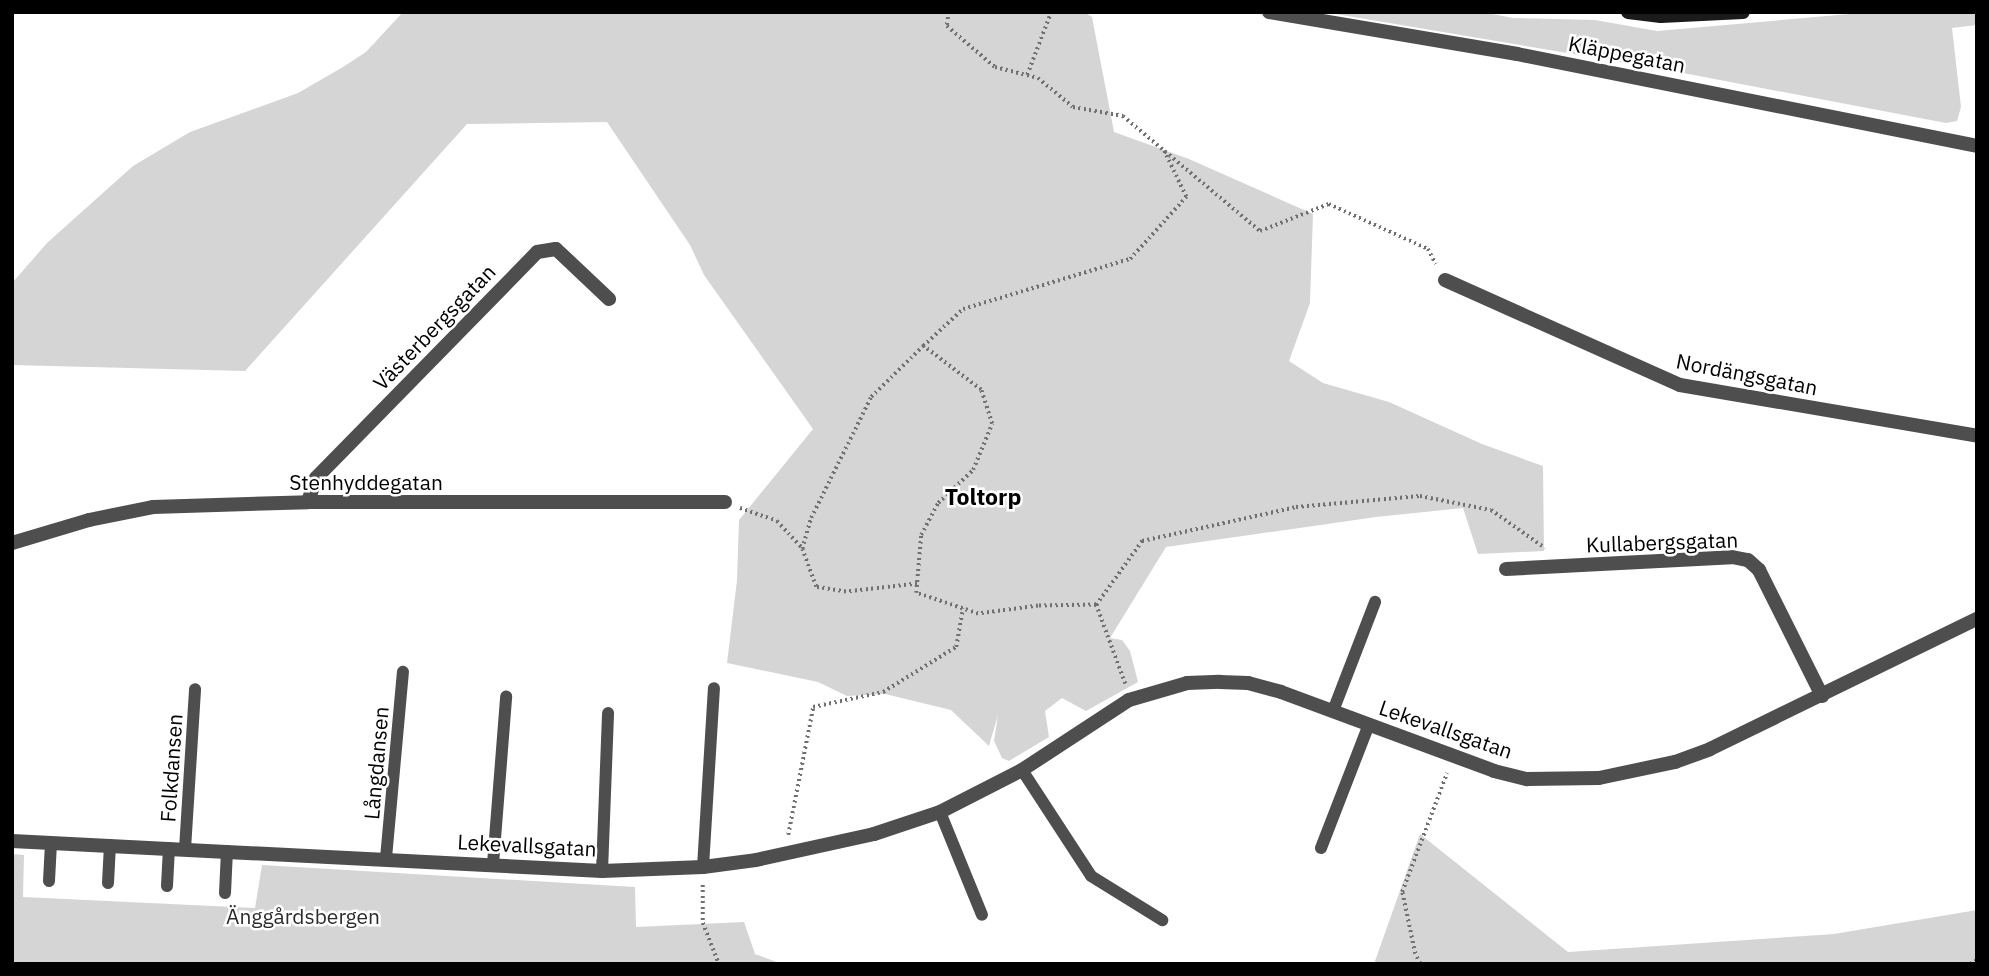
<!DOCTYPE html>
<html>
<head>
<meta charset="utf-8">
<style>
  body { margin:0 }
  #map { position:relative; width:1989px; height:976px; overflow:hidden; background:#fff; font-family:"IBM Plex Sans",sans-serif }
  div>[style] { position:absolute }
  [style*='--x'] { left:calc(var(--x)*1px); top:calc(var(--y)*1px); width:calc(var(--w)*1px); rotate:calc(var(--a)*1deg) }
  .green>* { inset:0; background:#d5d5d5 }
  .path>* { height:3.5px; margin-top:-1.75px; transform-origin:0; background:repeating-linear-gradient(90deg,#707070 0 2px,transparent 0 5.5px) }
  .lane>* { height:12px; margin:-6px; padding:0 6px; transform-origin:6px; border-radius:6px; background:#4e4e4e }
  .street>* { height:14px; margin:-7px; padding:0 7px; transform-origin:7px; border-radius:7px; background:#4e4e4e }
  .secondary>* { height:14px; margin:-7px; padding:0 7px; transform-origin:7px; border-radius:7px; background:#1b1b1b }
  span { translate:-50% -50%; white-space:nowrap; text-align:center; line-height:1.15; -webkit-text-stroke:5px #fff; paint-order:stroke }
  .street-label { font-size:21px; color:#000 }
  .park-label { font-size:21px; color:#2c2c2c }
  .neighbourhood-label { font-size:23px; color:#000; font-weight:700 }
  .frame { position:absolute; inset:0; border:14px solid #000; pointer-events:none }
</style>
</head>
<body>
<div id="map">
  <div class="green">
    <i style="clip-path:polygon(403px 12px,1084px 12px,1092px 17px,1114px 132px,1189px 159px,1313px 214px,1310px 303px,1289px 361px,1323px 383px,1389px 402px,1482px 444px,1543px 466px,1544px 551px,1478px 554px,1463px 508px,1376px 517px,1166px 547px,1110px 638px,1122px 640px,1130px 651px,1138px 682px,1086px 711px,1062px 698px,1045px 711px,1049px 737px,1009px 761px,1002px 758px,994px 741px,998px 715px,989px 746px,951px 710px,885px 694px,847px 696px,818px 682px,727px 663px,737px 580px,739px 520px,813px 429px,704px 275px,690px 245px,607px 122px,467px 124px,245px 371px,12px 365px,13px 282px,47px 243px,133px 166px,190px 132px,298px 93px,343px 67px,366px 52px)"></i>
    <i style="clip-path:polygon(1324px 12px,1482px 12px,1513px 18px,1595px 20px,1657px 31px,1872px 12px,1977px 12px,1977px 25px,1952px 28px,1961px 107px,1957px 121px,1946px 123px,1662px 69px)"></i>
    <i style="clip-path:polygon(1420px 834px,1568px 952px,1834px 934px,1977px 910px,1977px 964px,1374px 964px)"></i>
    <i style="clip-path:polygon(12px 854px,24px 855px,23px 897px,255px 908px,262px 865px,635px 887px,636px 927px,744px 922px,755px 954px,782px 964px,12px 964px)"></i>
  </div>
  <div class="path">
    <i style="--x:949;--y:12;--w:14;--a:98"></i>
    <i style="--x:947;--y:26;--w:63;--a:40.5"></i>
    <i style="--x:995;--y:67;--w:44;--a:14.3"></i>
    <i style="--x:1038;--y:78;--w:45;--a:39.6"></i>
    <i style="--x:1073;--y:107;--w:51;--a:10.2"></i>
    <i style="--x:1123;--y:116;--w:179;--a:40"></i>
    <i style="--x:1260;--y:231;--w:74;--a:-21.4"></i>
    <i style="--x:1329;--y:204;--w:109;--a:24.4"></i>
    <i style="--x:1428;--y:249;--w:17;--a:62"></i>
    <i style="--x:1027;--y:75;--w:67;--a:-69.1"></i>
    <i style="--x:740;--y:508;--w:39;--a:19"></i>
    <i style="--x:777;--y:521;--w:37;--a:47"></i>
    <i style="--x:917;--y:584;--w:71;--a:173.6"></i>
    <i style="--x:846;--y:592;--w:30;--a:-171"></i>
    <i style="--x:816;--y:587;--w:40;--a:-110.2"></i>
    <i style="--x:802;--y:549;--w:32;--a:-74"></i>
    <i style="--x:811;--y:518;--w:135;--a:-63.6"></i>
    <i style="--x:871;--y:397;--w:73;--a:-44.4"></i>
    <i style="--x:1096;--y:605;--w:79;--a:-54.3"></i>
    <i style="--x:1142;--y:541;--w:158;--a:-12.4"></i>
    <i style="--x:1296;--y:507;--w:124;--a:-5.1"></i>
    <i style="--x:1420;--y:496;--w:72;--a:11.2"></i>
    <i style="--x:1491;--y:510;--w:66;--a:35.1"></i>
    <i style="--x:1125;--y:684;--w:84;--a:-110.2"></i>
    <i style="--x:1096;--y:605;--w:58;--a:179"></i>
    <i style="--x:1038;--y:606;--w:61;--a:172.4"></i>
    <i style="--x:978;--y:614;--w:65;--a:-161.3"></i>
    <i style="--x:916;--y:593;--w:58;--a:-85.1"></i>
    <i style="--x:921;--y:535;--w:36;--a:-62"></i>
    <i style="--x:938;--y:503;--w:48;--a:-43.3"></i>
    <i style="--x:973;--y:470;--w:50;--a:-67.6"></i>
    <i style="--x:992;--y:424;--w:36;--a:-108"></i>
    <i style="--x:981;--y:390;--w:73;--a:-142.8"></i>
    <i style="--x:923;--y:346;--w:54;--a:-42.8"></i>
    <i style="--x:963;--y:309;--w:174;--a:-16.7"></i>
    <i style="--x:1130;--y:259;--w:84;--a:-47.9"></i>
    <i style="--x:1186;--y:197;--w:51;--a:-115.6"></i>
    <i style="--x:788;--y:835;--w:130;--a:-78.9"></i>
    <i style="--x:813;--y:707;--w:72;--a:-12.1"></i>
    <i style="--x:883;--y:692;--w:86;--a:-31.7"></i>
    <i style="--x:956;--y:647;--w:39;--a:-80"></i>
    <i style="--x:703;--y:885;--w:38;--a:90"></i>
    <i style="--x:703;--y:923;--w:44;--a:68.7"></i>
    <i style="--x:1420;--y:964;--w:11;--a:-117"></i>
    <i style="--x:1415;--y:954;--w:63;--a:-101.8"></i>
    <i style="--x:1402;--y:892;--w:127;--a:-69.3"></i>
    <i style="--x:1970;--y:964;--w:8;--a:-30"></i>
  </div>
  <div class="lane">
    <i style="--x:1333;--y:711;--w:117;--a:-68.9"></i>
    <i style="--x:1022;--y:770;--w:126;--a:56.9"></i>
    <i style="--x:1091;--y:876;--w:84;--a:31.8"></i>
    <i style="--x:940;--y:812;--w:111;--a:67.8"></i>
    <i style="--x:1321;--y:848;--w:133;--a:-68.8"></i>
    <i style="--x:185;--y:849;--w:160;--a:-86.4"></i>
    <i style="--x:386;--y:858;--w:187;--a:-84.8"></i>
    <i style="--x:493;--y:864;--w:168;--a:-85.5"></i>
    <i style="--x:703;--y:867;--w:179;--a:-86.5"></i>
    <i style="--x:602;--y:871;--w:158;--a:-87.8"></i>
    <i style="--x:49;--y:881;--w:38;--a:-87"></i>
    <i style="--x:108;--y:883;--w:38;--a:-87"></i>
    <i style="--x:167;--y:886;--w:38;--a:-87"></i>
    <i style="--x:225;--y:893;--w:42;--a:-87.3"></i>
  </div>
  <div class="street">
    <i style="--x:1269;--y:12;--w:252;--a:9.6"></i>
    <i style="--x:1517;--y:54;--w:469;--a:11.3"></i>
    <i style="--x:1445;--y:280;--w:257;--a:24.1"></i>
    <i style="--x:1680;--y:385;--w:301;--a:9.7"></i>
    <i style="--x:308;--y:502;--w:25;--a:-72"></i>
    <i style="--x:316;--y:478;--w:316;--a:-45.6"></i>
    <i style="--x:537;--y:252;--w:19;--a:-9"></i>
    <i style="--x:556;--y:249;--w:73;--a:43.3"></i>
    <i style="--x:12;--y:543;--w:80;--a:-16.6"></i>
    <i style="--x:89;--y:520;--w:65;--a:-11.5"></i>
    <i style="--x:153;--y:507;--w:155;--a:-1.8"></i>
    <i style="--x:308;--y:502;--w:417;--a:0"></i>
    <i style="--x:1506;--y:569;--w:226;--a:-3"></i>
    <i style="--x:1732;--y:557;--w:16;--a:11"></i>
    <i style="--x:1748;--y:560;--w:15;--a:42"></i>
    <i style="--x:1759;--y:570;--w:141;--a:63.4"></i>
    <i style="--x:12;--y:841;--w:591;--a:2.91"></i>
    <i style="--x:602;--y:871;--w:101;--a:-2.3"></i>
    <i style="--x:703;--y:867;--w:53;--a:-7.5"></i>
    <i style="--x:756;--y:860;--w:121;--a:-12.4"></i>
    <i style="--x:874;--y:834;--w:70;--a:-18.4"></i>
    <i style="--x:940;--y:812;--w:92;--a:-27.1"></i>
    <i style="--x:1022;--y:770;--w:128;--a:-33.2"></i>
    <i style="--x:1129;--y:700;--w:60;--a:-16.3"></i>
    <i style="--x:1187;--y:683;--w:33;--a:-2"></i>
    <i style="--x:1220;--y:682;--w:28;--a:2"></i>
    <i style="--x:1248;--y:683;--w:34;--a:15"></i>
    <i style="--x:1281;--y:692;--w:227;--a:20.3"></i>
    <i style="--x:1494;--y:771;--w:34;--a:14"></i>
    <i style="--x:1527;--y:779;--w:72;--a:-0.8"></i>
    <i style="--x:1599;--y:778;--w:78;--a:-11.9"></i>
    <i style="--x:1675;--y:762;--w:37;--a:-20"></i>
    <i style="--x:1710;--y:749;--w:297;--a:-26"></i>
  </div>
  <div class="secondary">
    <i style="--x:1628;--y:12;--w:33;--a:7"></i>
    <i style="--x:1661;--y:16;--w:82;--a:-2.8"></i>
  </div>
  <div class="street-label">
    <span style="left:1627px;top:54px;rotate:11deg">Kläppegatan</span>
    <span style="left:434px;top:327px;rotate:-46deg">Västerbergsgatan</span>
    <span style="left:1747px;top:374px;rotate:11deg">Nordängsgatan</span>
    <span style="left:366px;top:482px">Stenhyddegatan</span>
    <span style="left:1662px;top:542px;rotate:-2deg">Kullabergsgatan</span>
    <span style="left:1446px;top:729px;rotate:19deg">Lekevallsgatan</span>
    <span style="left:376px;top:763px;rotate:-85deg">Långdansen</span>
    <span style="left:171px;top:768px;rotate:-86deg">Folkdansen</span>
    <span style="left:527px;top:845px;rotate:3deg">Lekevallsgatan</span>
  </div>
  <div class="park-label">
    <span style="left:303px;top:916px">Änggårdsbergen</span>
  </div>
  <div class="neighbourhood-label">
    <span style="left:983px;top:496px">Toltorp</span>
  </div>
  <div class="frame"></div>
</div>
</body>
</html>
